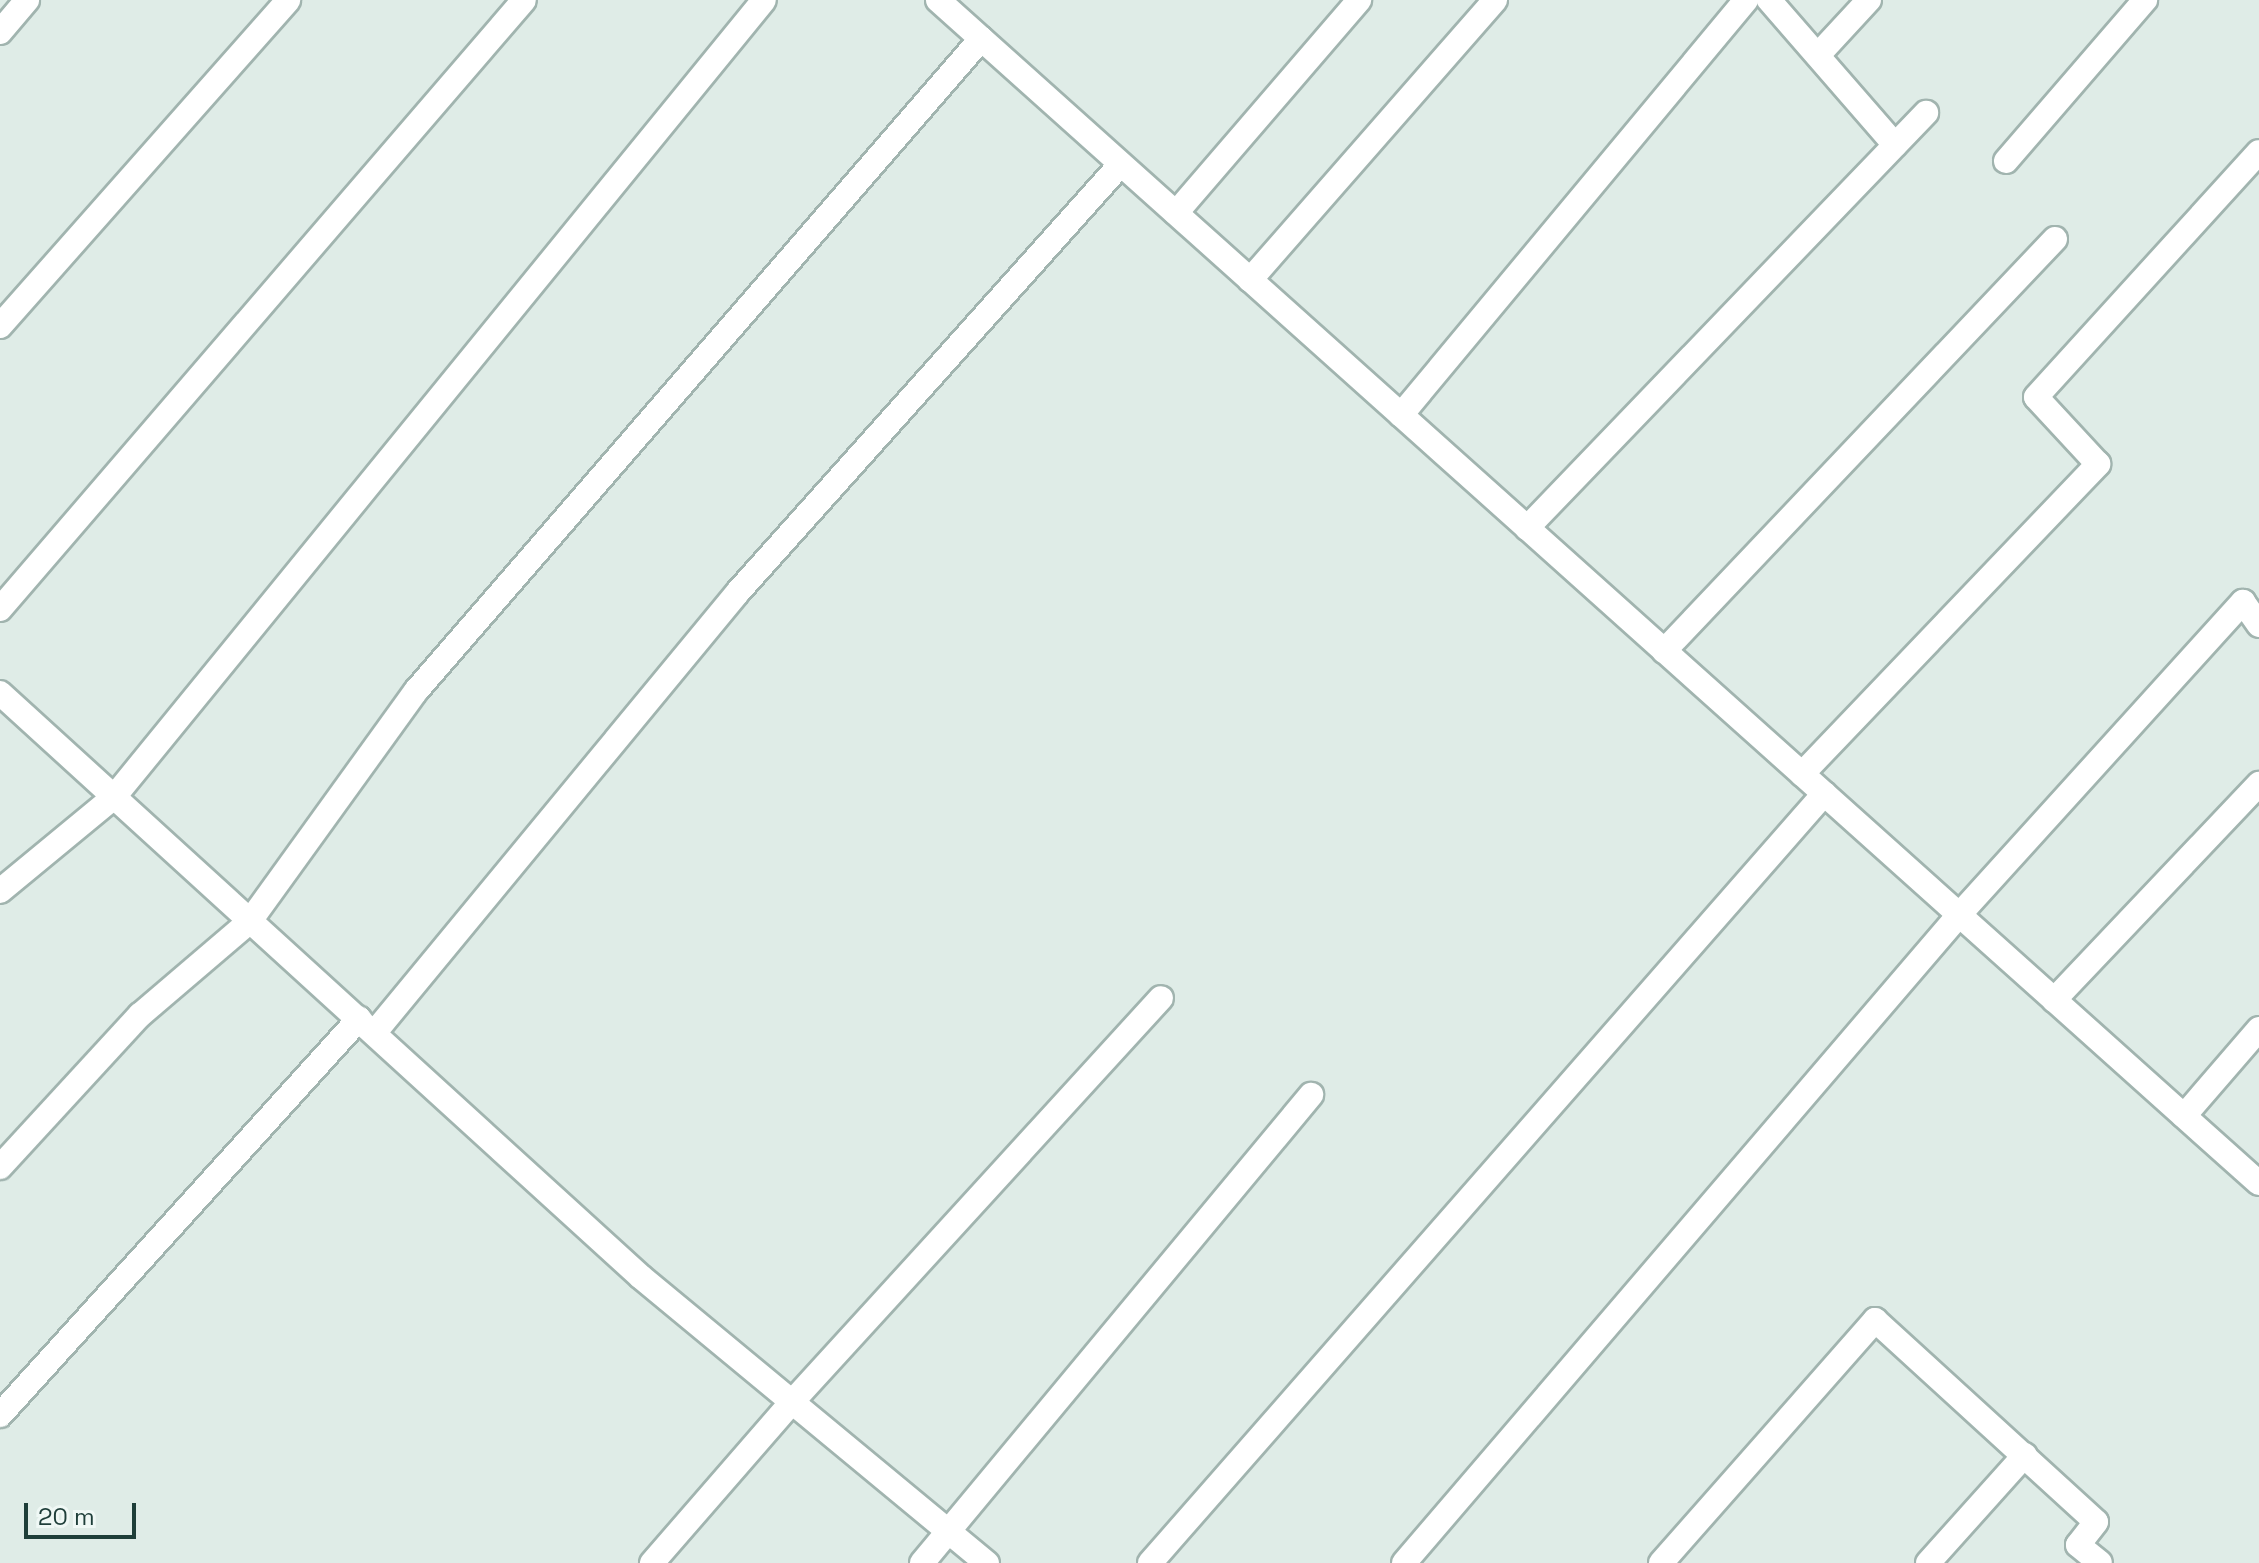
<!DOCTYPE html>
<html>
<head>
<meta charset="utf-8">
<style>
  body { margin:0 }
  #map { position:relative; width:2259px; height:1563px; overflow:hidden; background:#dfece7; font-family:"Space Grotesk",sans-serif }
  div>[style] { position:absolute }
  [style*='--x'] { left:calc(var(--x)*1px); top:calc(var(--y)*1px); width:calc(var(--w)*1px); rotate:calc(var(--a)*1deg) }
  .roads { filter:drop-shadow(2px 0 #a1b4af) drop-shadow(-2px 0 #a1b4af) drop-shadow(0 2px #a1b4af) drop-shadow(0 -2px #a1b4af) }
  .minor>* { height:24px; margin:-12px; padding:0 12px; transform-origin:12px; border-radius:12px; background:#fff }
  span { translate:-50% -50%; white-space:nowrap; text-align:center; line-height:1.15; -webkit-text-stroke:6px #eff8f5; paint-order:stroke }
  .scale { position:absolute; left:24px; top:1503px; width:112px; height:36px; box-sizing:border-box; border:4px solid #1e3e39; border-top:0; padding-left:10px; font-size:24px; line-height:28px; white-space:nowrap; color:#1e3e39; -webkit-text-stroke:6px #eff8f5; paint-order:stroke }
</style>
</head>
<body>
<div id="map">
  <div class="roads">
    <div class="minor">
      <i style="--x:938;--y:0;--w:1773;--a:41.85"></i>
      <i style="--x:1769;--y:0;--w:192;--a:49"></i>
      <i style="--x:0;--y:32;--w:42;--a:-49.8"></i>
      <i style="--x:1818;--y:55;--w:75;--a:-47.2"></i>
      <i style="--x:2006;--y:161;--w:213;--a:-49.2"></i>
      <i style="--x:1176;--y:213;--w:281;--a:-49.3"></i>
      <i style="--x:1250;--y:280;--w:372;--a:-48.8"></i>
      <i style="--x:0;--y:326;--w:435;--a:-48.5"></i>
      <i style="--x:1401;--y:415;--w:540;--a:-50.26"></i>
      <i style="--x:1527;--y:528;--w:576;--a:-46.13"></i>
      <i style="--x:0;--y:609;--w:803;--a:-49.29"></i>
      <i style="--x:1664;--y:651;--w:568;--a:-46.5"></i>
      <i style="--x:0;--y:693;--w:867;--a:42.34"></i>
      <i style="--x:641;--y:1277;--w:449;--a:39.6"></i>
      <i style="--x:1802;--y:774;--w:429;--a:-46.3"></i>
      <i style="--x:2098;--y:464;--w:91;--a:-132.8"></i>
      <i style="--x:2036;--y:397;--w:331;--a:-47.7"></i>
      <i style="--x:0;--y:891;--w:148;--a:-39.5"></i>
      <i style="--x:114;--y:797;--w:1028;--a:-50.8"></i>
      <i style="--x:2054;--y:1000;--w:298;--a:-46.5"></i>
      <i style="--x:375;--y:1032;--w:570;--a:-50.48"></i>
      <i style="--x:738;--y:592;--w:574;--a:-48.18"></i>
      <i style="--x:2184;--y:1116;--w:115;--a:-49.2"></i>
      <i style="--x:0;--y:1167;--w:207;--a:-47.4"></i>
      <i style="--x:140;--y:1015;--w:145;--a:-40.5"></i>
      <i style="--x:250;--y:921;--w:284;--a:-54.2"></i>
      <i style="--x:416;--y:691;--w:863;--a:-49.09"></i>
      <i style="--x:0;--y:1415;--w:535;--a:-47.81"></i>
      <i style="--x:652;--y:1563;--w:213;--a:-49"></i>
      <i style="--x:792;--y:1402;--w:547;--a:-47.59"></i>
      <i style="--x:922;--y:1563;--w:609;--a:-50.27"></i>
      <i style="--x:1150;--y:1563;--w:1023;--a:-48.77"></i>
      <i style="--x:1404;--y:1563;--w:853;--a:-49.42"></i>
      <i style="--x:1959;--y:915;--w:423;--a:-47.8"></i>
      <i style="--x:2243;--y:602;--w:28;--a:55"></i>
      <i style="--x:1661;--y:1563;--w:324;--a:-48.6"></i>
      <i style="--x:1875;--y:1320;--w:299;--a:42.4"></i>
      <i style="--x:2096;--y:1522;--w:29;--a:128"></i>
      <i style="--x:2078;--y:1545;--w:28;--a:39"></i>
      <i style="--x:1928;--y:1563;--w:145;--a:-48.1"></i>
    </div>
  </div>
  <div class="scale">20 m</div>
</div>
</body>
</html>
